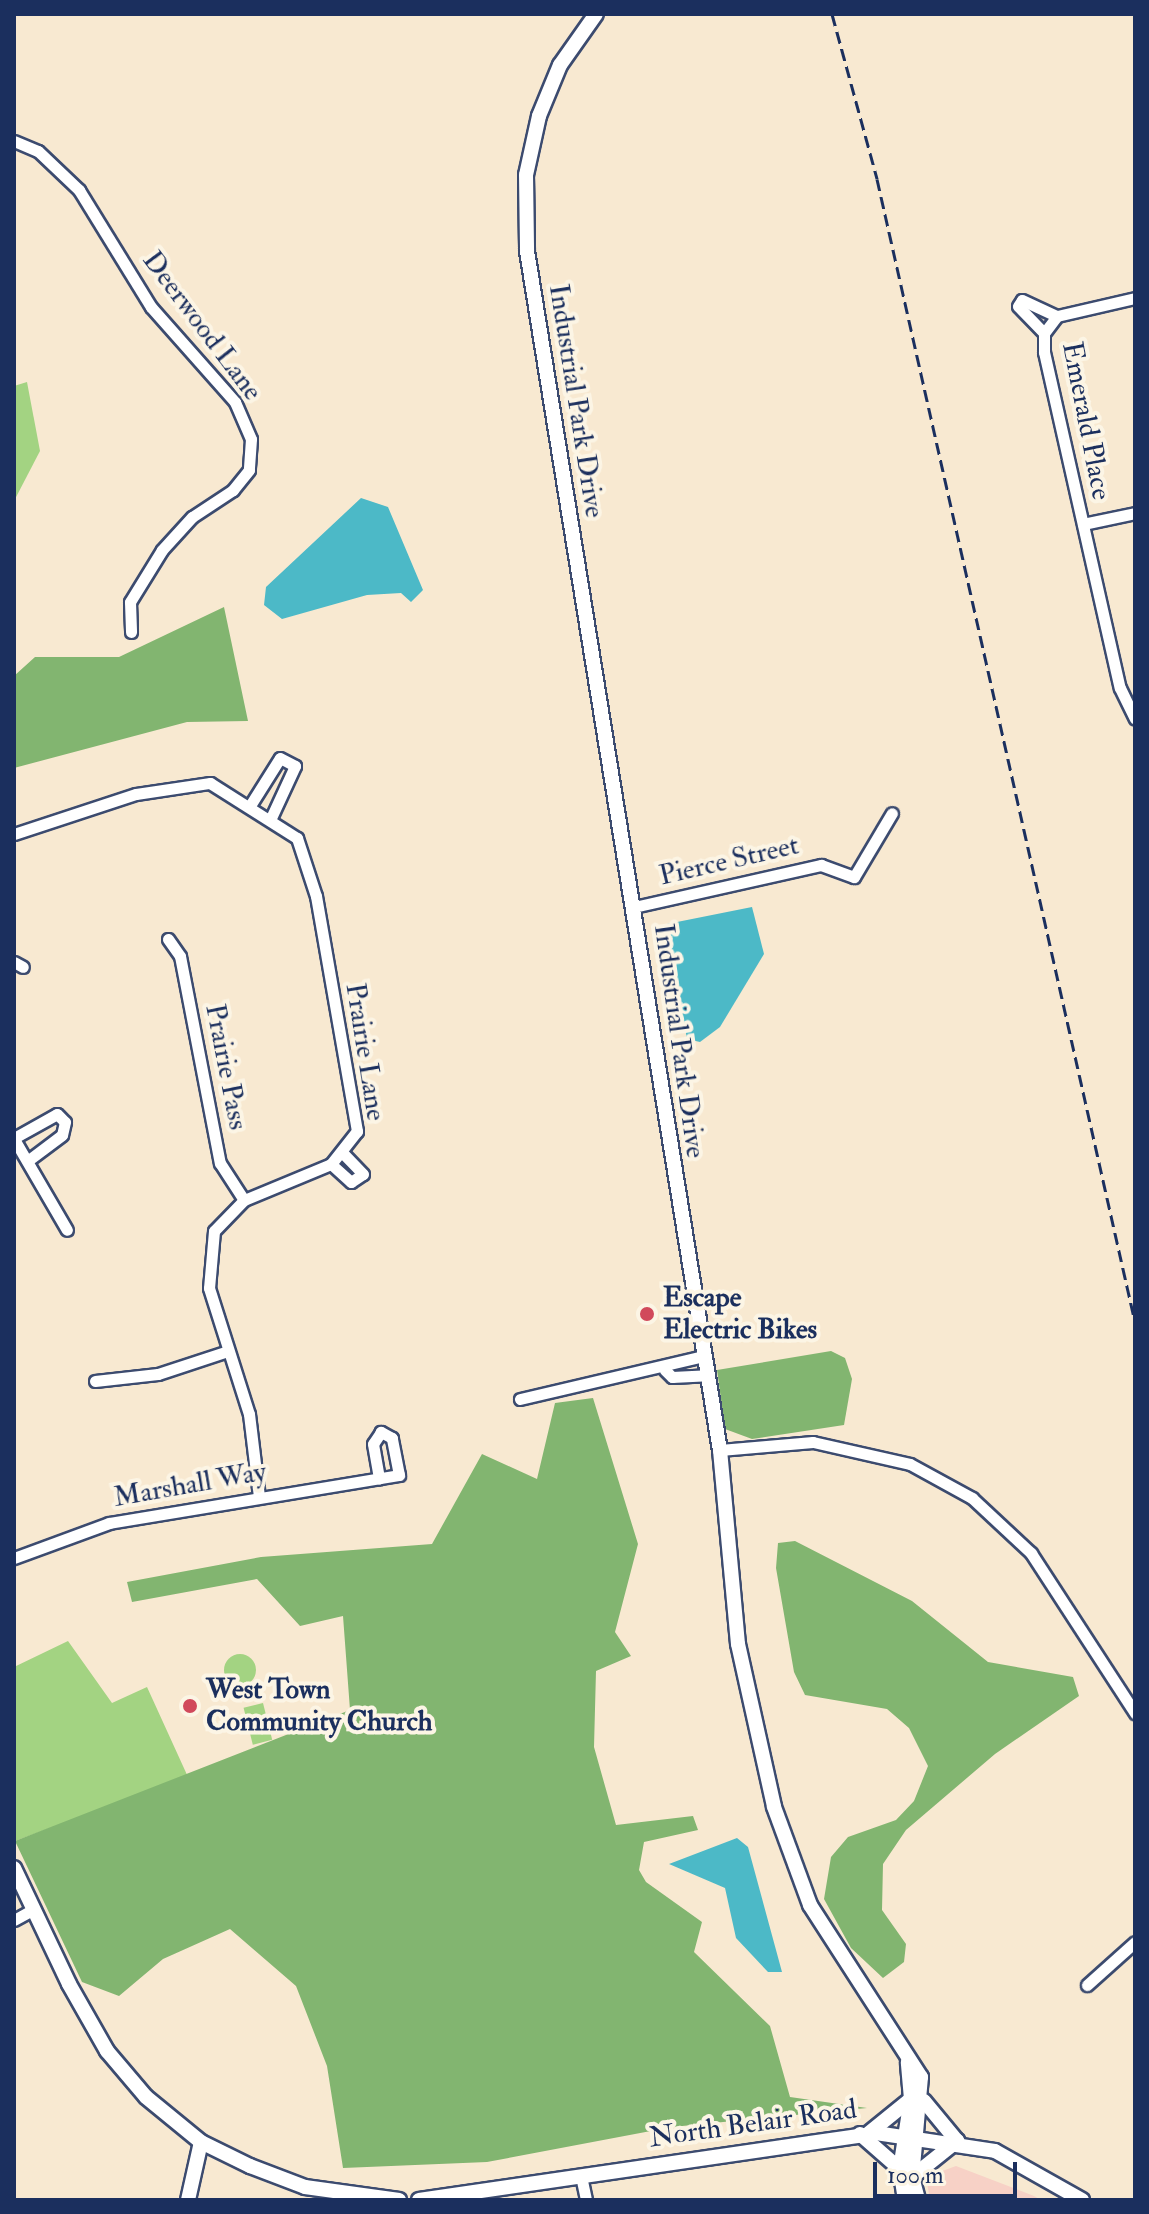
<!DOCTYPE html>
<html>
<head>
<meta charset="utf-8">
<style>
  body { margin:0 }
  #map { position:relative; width:1149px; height:2214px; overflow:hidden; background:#f8e9d1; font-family:"IM FELL Double Pica",serif }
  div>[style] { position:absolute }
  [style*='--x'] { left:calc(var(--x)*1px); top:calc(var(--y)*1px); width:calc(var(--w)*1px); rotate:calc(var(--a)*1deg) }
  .built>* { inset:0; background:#f7d1c6 }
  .green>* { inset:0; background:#a3d382; transform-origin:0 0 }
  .round { border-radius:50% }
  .forest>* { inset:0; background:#82b570 }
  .water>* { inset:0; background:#4cb9c7 }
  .roads { filter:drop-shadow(2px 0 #3c4b6f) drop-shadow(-2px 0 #3c4b6f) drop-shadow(0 2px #3c4b6f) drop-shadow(0 -2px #3c4b6f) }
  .minor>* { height:11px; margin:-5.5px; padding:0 5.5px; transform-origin:5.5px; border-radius:5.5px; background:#fff }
  .tertiary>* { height:14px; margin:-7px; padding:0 7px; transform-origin:7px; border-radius:7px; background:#fff }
  .rail>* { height:3px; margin-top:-1.5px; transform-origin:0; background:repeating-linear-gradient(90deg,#1b2f5e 0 12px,transparent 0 18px) }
  .dots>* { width:22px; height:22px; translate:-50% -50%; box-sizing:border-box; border:4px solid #fcf5e5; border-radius:50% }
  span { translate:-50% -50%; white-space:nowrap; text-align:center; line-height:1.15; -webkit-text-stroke:8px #fcf5e5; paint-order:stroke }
  .street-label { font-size:28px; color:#1b2f5e }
  .poi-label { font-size:28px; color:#1b2f5e; font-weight:700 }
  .left { translate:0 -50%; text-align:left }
  .frame { position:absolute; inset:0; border:16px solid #1b2f5e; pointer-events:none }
  .scale { position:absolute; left:873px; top:2162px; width:144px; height:36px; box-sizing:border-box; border:4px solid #1b2f5e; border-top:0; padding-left:10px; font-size:24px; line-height:28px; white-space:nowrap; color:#1b2f5e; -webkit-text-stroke:6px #fcf5e5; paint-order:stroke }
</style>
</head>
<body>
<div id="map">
  <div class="built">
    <i style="clip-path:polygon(956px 2166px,1034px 2196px,1041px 2200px,930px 2200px,926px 2177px)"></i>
  </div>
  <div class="green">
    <i style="clip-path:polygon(27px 382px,40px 451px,14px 501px,14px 386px)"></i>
    <i style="clip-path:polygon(68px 1641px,112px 1703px,147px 1687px,188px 1777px,15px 1841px,14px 1667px)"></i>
    <i class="round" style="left:224px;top:1654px;width:32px;height:32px"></i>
    <i style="left:263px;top:1703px;width:38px;height:20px;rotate:76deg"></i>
  </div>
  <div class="forest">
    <i style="clip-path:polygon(224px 607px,248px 721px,187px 722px,14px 768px,14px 676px,35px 657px,119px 657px)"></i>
    <i style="clip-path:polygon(831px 1351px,845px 1358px,852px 1379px,844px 1425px,752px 1439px,725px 1429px,717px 1370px)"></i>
    <i style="clip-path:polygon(593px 1398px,638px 1544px,615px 1632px,631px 1656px,596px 1671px,594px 1747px,616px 1825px,693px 1816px,698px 1830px,644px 1842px,639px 1870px,646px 1882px,702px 1922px,694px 1952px,770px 2026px,790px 2097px,867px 2108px,672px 2127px,487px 2162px,343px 2168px,327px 2066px,296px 1986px,230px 1929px,163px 1959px,119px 1996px,82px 1982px,15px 1841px,350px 1710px,343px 1616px,300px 1626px,257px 1579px,132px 1602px,127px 1582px,261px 1557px,432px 1544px,482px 1454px,537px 1479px,555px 1403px)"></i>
    <i style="clip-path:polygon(795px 1541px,912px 1601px,988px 1662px,1073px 1677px,1079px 1696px,995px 1754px,906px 1830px,883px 1864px,882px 1910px,906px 1944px,904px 1962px,883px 1978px,851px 1948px,824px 1899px,831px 1857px,848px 1837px,896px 1820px,914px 1801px,928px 1766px,909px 1728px,887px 1709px,805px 1695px,794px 1672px,776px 1568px,778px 1543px)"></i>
  </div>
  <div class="water">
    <i style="clip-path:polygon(361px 498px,388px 507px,423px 590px,411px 602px,401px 593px,367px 595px,282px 619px,264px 605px,266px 587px)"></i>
    <i style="clip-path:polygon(752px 907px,764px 954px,720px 1027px,700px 1042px,687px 1039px,667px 924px)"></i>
    <i style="clip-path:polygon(737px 1838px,748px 1847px,782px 1972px,768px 1972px,736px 1938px,725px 1888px,669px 1864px)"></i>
  </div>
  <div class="roads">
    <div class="minor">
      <i style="--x:14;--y:141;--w:26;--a:23"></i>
      <i style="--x:38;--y:151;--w:57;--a:43.6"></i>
      <i style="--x:79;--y:190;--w:137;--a:58.4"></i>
      <i style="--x:151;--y:307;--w:127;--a:48.5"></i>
      <i style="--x:235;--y:402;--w:40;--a:66.6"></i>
      <i style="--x:251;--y:439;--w:31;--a:94"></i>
      <i style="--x:249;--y:470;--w:26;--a:129"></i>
      <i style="--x:233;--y:490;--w:49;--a:146.6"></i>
      <i style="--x:192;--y:517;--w:45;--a:132.3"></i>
      <i style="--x:162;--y:550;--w:61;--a:121.6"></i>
      <i style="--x:130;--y:602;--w:30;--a:88"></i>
      <i style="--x:1135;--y:298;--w:80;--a:167"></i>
      <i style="--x:1057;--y:316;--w:21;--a:127"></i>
      <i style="--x:1044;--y:333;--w:19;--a:90"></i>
      <i style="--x:1044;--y:352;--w:344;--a:77.3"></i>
      <i style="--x:1120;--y:688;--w:34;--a:64"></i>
      <i style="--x:1044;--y:333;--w:37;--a:-134"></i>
      <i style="--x:1018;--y:306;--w:7;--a:-56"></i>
      <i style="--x:1022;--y:300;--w:38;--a:25"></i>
      <i style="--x:1083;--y:524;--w:53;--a:-11.9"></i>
      <i style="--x:251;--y:804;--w:54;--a:-57.8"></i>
      <i style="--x:280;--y:758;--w:17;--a:28"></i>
      <i style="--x:295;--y:766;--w:57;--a:114.8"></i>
      <i style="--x:14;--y:834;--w:128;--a:-18.2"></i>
      <i style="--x:136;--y:794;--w:75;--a:-8.5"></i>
      <i style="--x:210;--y:783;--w:103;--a:32.3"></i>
      <i style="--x:297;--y:838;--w:61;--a:71.9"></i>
      <i style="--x:316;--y:896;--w:239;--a:80.1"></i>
      <i style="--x:357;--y:1131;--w:42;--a:128.2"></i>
      <i style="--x:331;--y:1164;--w:94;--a:157.5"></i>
      <i style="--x:244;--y:1200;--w:43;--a:134.1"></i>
      <i style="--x:214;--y:1231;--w:57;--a:95"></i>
      <i style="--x:209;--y:1288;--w:132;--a:72.4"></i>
      <i style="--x:249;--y:1414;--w:84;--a:83.1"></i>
      <i style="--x:634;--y:907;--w:192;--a:-12.7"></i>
      <i style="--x:821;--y:865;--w:35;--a:20"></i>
      <i style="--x:854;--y:877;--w:74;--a:-59.3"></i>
      <i style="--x:168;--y:939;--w:21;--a:55"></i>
      <i style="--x:180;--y:956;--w:211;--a:79.1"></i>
      <i style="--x:220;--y:1163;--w:44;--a:57"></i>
      <i style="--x:14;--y:962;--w:10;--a:29"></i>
      <i style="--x:14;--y:1138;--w:49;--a:-29.2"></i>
      <i style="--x:57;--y:1114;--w:11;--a:45"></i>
      <i style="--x:65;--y:1122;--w:13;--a:103"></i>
      <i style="--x:62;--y:1135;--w:39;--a:143"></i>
      <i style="--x:14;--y:1139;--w:105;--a:59.8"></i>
      <i style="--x:331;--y:1164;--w:27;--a:42"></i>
      <i style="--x:351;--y:1182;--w:14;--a:-34"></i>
      <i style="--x:363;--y:1174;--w:28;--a:-134"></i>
      <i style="--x:665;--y:1370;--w:10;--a:45"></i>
      <i style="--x:672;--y:1377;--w:35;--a:-3"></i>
      <i style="--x:95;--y:1381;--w:63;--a:-6.3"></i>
      <i style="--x:158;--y:1374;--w:74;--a:-18.2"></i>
      <i style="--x:520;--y:1399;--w:188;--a:-13.2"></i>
      <i style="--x:720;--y:1450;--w:93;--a:-4.9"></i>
      <i style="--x:813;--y:1442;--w:99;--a:12.8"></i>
      <i style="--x:910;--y:1464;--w:71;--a:28.7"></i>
      <i style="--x:972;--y:1498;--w:81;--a:43"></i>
      <i style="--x:1031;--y:1553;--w:191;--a:57"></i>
      <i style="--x:14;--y:1558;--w:101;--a:-20.2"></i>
      <i style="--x:109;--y:1523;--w:294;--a:-9.4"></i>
      <i style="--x:399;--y:1475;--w:38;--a:-101"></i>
      <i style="--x:392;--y:1438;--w:13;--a:-151"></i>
      <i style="--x:381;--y:1432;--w:14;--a:124"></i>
      <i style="--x:373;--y:1444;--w:35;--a:80"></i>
      <i style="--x:14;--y:1920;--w:21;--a:-29"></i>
      <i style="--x:1087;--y:1985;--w:64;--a:-41.9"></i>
      <i style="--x:581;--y:2176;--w:25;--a:78"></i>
    </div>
    <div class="tertiary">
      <i style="--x:596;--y:14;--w:62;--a:125.2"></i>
      <i style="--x:560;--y:65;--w:55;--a:112.4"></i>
      <i style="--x:539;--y:116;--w:60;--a:102.4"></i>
      <i style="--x:526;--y:175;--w:76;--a:89.2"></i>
      <i style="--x:527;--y:251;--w:1214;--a:80.86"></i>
      <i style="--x:720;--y:1450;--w:195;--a:84.7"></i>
      <i style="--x:738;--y:1644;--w:167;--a:77.5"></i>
      <i style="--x:774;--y:1807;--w:104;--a:69.8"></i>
      <i style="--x:810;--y:1905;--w:205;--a:57.2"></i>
      <i style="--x:921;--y:2077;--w:100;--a:95.1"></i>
      <i style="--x:912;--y:2177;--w:24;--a:75"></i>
      <i style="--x:14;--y:1868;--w:128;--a:64.6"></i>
      <i style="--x:69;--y:1984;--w:77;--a:60.4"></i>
      <i style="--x:107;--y:2051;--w:60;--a:49.7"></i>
      <i style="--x:146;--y:2097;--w:71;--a:39.3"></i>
      <i style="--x:201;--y:2142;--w:55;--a:26.1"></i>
      <i style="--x:250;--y:2166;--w:59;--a:20.9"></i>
      <i style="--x:305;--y:2187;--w:95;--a:7.9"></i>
      <i style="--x:869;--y:2133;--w:54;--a:-39"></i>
      <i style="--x:860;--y:2134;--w:53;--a:41.2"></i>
      <i style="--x:912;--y:2177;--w:58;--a:-38.7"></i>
      <i style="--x:957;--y:2141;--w:52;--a:-129.5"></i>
      <i style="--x:188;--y:2200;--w:59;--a:-77.4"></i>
      <i style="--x:419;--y:2200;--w:462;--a:-8.3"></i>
      <i style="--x:876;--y:2133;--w:120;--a:8.6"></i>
      <i style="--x:995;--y:2151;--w:100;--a:29.4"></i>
      <i style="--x:905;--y:2200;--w:31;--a:-99"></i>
      <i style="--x:900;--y:2169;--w:71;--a:-81.1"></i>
      <i style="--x:911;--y:2099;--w:37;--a:-95"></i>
    </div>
  </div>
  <div class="rail">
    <i style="--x:832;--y:14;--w:171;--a:74.7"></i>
    <i style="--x:877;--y:179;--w:1172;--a:77.28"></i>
  </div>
  <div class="dots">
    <i style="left:647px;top:1314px;background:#d1495b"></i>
    <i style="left:190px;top:1706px;background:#d1495b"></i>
  </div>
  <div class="street-label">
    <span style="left:202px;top:326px;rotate:53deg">Deerwood Lane</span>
    <span style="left:576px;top:401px;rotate:81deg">Industrial Park Drive</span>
    <span style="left:1086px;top:421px;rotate:79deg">Emerald Place</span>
    <span style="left:729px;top:861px;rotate:-13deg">Pierce Street</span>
    <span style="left:679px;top:1041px;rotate:82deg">Industrial Park Drive</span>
    <span style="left:365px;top:1052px;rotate:81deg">Prairie Lane</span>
    <span style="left:226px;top:1067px;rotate:79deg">Prairie Pass</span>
    <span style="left:190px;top:1485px;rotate:-10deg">Marshall Way</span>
    <span style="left:753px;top:2124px;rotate:-8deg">North Belair Road</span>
  </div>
  <div class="poi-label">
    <span class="left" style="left:663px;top:1314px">Escape<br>Electric Bikes</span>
    <span class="left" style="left:206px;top:1706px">West Town<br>Community Church</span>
  </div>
  <div class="frame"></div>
  <div class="scale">100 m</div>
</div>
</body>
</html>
